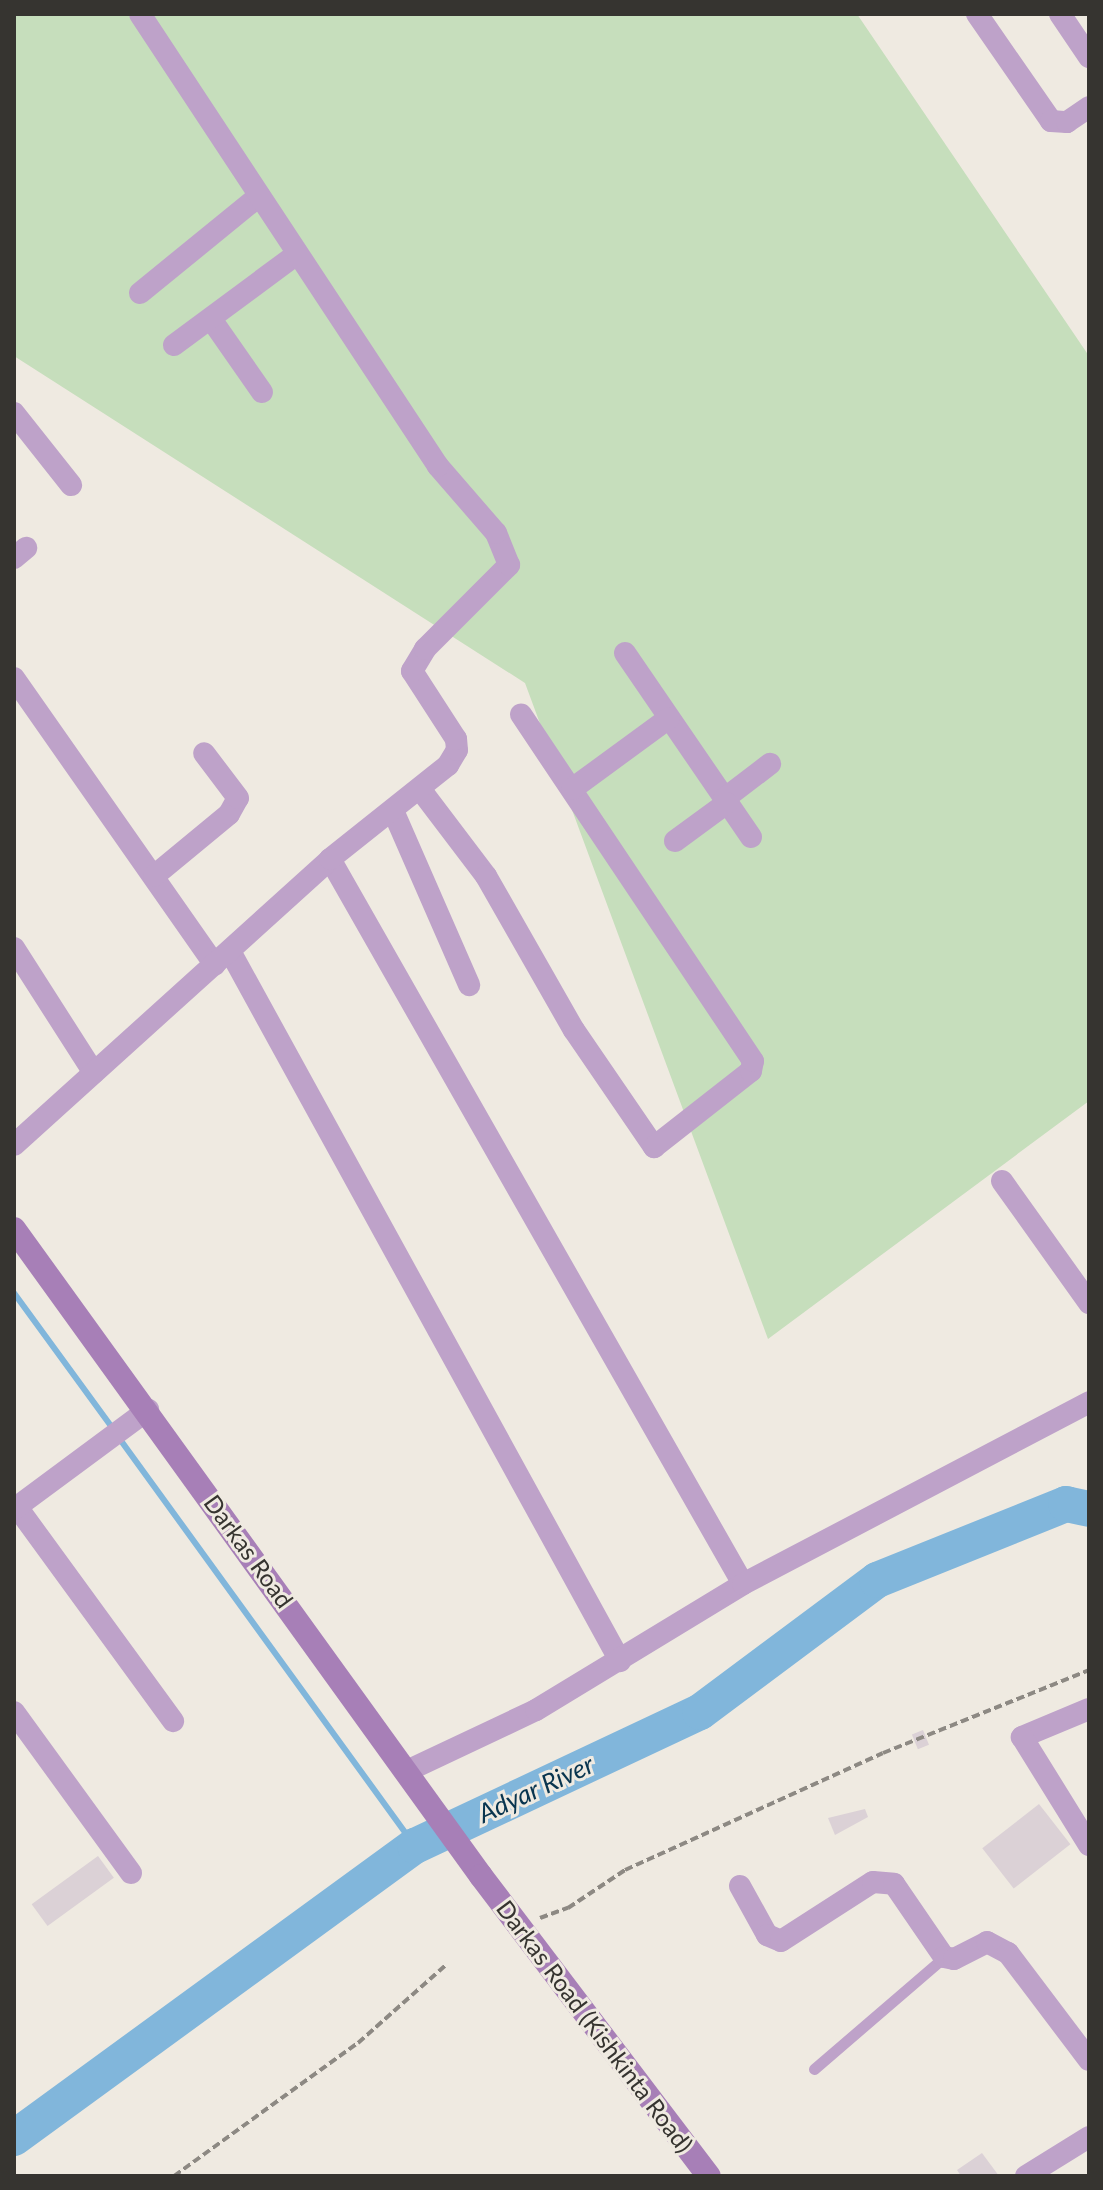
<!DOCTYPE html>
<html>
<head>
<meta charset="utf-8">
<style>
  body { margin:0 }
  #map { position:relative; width:1103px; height:2190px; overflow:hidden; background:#efeae1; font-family:Lato,sans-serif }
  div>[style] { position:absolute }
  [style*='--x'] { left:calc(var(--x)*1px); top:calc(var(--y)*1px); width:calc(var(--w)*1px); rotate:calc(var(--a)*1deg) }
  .green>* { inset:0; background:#c6debc }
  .stream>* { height:6px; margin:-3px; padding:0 3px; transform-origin:3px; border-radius:3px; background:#81b6db }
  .river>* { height:36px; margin:-18px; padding:0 18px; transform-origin:18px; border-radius:18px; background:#81b6db }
  .building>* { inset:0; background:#dbd1d6; transform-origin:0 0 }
  .path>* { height:4px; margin-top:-2px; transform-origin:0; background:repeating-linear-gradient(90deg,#8d8983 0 8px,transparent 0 12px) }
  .lane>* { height:11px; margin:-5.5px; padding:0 5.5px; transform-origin:5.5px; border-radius:5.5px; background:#bea2c9 }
  .street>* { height:22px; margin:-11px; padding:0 11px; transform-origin:11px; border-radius:11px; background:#bea2c9 }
  .secondary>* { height:24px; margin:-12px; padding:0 12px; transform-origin:12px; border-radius:12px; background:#a77fb7 }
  span { translate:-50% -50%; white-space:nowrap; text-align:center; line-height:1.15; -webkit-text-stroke:6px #efeae1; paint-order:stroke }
  .street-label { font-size:24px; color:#363430 }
  .water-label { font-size:26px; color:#09354f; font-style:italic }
  .frame { position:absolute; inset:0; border:16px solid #363430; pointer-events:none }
</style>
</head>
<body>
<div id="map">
  <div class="green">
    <i style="clip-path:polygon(14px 14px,857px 14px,1089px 356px,1089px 1101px,768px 1339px,525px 683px,14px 356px)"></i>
  </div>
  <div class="stream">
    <i style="--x:14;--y:1293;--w:168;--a:53.9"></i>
    <i style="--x:119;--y:1438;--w:504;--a:54.04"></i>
  </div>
  <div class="river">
    <i style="--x:14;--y:2138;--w:496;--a:-36.1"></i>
    <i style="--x:415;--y:1846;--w:315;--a:-25.2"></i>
    <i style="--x:700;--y:1712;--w:221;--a:-36.7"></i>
    <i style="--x:877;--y:1580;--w:204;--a:-21.9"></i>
    <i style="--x:1066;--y:1504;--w:24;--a:12"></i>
  </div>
  <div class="building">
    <i style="left:923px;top:1730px;width:16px;height:12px;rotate:68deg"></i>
    <i style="left:1039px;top:1804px;width:51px;height:72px;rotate:52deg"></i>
    <i style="clip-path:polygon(865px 1809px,868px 1817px,835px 1835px,828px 1818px)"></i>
    <i style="left:98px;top:1856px;width:27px;height:82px;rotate:54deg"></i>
    <i style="clip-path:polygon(982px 2153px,999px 2176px,961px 2176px,957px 2170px)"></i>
  </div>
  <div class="path">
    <i style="--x:540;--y:1918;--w:30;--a:-20"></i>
    <i style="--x:568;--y:1908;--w:69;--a:-33.7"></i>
    <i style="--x:625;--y:1870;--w:283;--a:-24.4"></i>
    <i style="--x:883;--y:1753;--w:222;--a:-21.9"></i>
    <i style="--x:174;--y:2176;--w:227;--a:-35.9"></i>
    <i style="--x:358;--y:2043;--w:119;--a:-41.6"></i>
  </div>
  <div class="lane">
    <i style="--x:814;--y:2069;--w:172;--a:-40.7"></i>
  </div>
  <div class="street">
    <i style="--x:977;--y:14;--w:130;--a:55.3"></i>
    <i style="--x:1051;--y:121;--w:16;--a:4"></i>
    <i style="--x:1067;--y:122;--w:27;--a:-34"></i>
    <i style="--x:1060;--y:14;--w:52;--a:56"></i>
    <i style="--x:140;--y:293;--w:154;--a:-39.2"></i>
    <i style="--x:211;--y:319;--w:89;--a:55.1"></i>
    <i style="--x:174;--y:345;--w:153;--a:-36.5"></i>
    <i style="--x:14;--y:413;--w:92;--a:51.6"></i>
    <i style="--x:14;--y:558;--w:16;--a:-40"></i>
    <i style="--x:625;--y:653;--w:223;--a:55.6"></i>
    <i style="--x:14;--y:678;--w:350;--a:55"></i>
    <i style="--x:420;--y:789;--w:109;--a:52.8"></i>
    <i style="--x:486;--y:876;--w:177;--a:60.3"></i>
    <i style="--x:574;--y:1030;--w:142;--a:55.6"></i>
    <i style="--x:654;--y:1147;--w:123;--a:-38.1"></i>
    <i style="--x:751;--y:1071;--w:10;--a:-79"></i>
    <i style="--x:753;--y:1061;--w:417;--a:-123.8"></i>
    <i style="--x:572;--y:789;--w:120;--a:-36.2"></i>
    <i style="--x:724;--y:799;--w:58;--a:-37.3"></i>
    <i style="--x:394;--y:813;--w:188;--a:66.4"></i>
    <i style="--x:675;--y:841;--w:64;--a:-36.2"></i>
    <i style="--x:330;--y:859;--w:834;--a:60.33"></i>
    <i style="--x:154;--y:876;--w:97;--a:-39.6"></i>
    <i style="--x:229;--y:814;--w:18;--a:-61"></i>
    <i style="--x:238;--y:798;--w:56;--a:-127.1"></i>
    <i style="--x:14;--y:948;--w:148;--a:57.4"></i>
    <i style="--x:231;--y:953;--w:808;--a:61.21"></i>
    <i style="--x:14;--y:1145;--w:426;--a:-42.1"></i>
    <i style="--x:330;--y:859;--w:151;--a:-38.5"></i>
    <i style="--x:448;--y:765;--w:17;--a:-59"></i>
    <i style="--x:457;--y:750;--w:11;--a:-95"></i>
    <i style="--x:456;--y:739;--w:81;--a:-122.9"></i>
    <i style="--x:412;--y:671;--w:26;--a:-59"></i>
    <i style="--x:425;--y:649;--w:119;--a:-45"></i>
    <i style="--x:509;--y:565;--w:35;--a:-112"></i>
    <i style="--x:496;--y:533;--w:89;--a:-130.9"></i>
    <i style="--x:438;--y:466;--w:541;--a:-123.4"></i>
    <i style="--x:1002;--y:1181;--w:150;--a:54.5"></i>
    <i style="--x:17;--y:1507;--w:265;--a:53.9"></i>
    <i style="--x:14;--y:1509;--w:167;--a:-36.5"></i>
    <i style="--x:1089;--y:1709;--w:73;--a:157.3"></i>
    <i style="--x:1022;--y:1737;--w:127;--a:58.2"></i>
    <i style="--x:14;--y:1712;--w:199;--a:54"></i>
    <i style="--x:407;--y:1771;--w:143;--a:-25.3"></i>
    <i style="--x:536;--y:1710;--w:242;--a:-31.3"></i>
    <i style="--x:743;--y:1584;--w:391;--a:-27.7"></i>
    <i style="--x:740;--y:1886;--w:56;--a:61.1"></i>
    <i style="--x:767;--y:1935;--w:15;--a:23"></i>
    <i style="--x:781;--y:1941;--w:109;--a:-32.7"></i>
    <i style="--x:873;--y:1882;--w:21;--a:5"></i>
    <i style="--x:894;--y:1884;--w:88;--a:55.6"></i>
    <i style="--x:944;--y:1957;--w:10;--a:11"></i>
    <i style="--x:954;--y:1959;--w:37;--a:-27"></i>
    <i style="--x:987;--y:1942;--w:24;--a:28"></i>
    <i style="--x:1008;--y:1953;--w:134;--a:52.9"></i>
    <i style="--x:1026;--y:2176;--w:74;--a:-31.8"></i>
  </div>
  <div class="secondary">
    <i style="--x:14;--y:1229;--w:798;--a:54.18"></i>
    <i style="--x:481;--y:1876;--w:377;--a:52.8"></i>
  </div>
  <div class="street-label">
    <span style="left:249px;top:1551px;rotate:54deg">Darkas Road</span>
    <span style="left:595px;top:2026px;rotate:53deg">Darkas Road (Kishkinta Road)</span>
  </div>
  <div class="water-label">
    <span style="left:536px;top:1789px;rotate:-25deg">Adyar River</span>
  </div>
  <div class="frame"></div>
</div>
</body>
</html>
